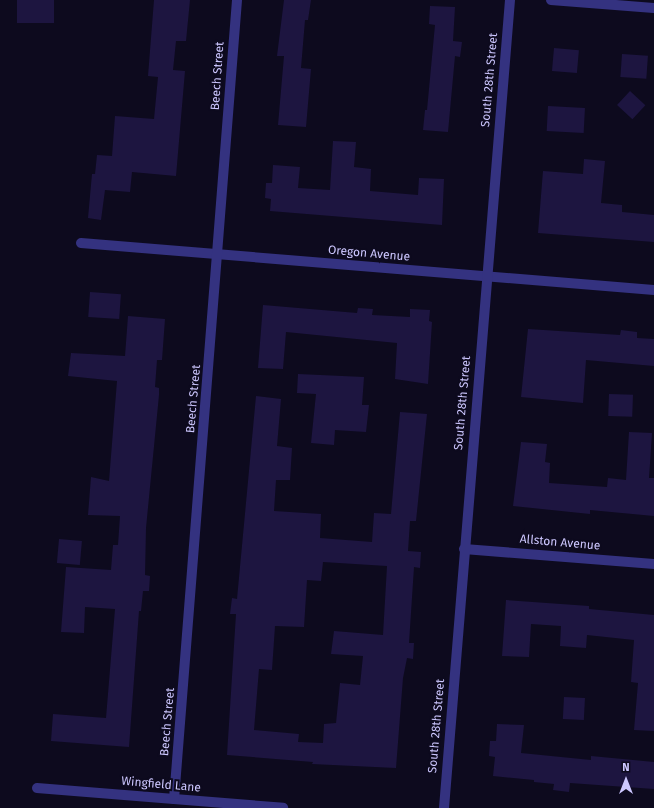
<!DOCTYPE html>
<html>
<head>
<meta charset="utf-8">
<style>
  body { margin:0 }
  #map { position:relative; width:654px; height:808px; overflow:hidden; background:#0d0a1e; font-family:"Fira Sans",sans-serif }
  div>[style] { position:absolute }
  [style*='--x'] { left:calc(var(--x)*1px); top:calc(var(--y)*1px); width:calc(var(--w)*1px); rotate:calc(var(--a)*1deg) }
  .building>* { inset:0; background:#1d1540; transform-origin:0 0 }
  .minor>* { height:10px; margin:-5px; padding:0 5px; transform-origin:5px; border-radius:5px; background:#343280 }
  span { translate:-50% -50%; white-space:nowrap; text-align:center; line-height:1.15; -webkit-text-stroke:4px #0d0a1e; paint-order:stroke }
  .street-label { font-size:12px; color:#cdc7ff }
  .north { position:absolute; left:606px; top:760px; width:40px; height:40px; -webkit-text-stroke:3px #0d0a1e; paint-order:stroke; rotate:0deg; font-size:11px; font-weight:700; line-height:16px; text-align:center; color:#cdc7ff }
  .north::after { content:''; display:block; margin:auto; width:14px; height:18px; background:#cdc7ff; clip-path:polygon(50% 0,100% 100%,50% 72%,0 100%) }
</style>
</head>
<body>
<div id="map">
  <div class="building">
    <i style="left:17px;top:0;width:37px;height:23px"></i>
    <i style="clip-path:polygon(154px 0,190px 0,186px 41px,176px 41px,173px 70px,185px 71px,176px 176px,132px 172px,130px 192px,105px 190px,101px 220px,88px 218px,92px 174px,95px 174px,97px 155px,112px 156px,115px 116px,154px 119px,158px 77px,148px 76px)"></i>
    <i style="clip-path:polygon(284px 0,311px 0,308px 20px,305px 20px,301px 68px,311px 69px,306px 127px,278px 125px,284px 56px,277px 56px)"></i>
    <i style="clip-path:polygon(430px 6px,455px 7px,453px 41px,462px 42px,460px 57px,455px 56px,448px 132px,423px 130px,425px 110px,427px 110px,435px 25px,429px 24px)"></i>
    <i style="left:554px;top:48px;width:25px;height:23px;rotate:5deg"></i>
    <i style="left:622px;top:54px;width:26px;height:23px;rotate:4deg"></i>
    <i style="left:630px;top:91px;width:21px;height:19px;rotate:43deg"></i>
    <i style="left:548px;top:106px;width:37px;height:25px;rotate:3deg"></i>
    <i style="clip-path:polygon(333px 141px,356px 142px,354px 167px,371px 169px,370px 191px,418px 195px,419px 178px,444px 179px,442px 225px,270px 211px,271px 199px,265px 198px,266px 183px,272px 183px,273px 165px,300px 167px,298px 188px,330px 190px)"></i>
    <i style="clip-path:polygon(584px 159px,605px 161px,601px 203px,622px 205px,622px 212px,654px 215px,654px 242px,538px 233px,543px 171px,583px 174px)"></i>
    <i style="left:90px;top:292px;width:31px;height:25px;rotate:4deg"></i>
    <i style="clip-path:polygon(263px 305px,357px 313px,358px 308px,373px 309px,372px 315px,410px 317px,410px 309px,430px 310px,429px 321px,432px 322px,428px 384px,395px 379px,397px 343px,286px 332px,283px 369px,258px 368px)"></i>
    <i style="clip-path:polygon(128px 316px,165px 319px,162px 360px,157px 360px,155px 387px,159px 388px,159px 395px,146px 528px,145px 575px,150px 576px,149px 591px,143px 591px,141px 611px,139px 611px,129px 747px,51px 741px,53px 714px,106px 718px,115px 609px,85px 607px,84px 633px,61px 632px,66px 567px,111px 570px,113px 545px,118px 545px,120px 516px,88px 515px,91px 477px,109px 481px,117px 381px,68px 376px,71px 353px,125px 356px)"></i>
    <i style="clip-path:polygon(528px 329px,620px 335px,621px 330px,637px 332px,637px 338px,654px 339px,654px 366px,586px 360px,583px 403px,521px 397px)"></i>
    <i style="clip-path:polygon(298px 374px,364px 377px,362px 405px,369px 405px,366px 432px,335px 430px,334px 445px,311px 443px,316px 394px,297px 393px)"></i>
    <i style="left:609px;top:394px;width:24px;height:22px;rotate:2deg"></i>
    <i style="clip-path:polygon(evenodd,256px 396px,281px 399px,277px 446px,292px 448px,290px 480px,276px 480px,274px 511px,321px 514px,320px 538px,372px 542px,374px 513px,391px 514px,400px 412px,427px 414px,416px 521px,410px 521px,408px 551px,421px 552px,420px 568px,414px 567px,409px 643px,414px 643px,413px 659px,407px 658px,403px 678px,396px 768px,312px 764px,313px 762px,227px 755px,236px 614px,230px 614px,232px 598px,237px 599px,256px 396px,323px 562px,387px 566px,383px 635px,334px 631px,331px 654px,363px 656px,360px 685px,340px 683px,336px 723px,324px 724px,323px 743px,298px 742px,299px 734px,254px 730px,259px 669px,272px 670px,275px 626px,304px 627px,307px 580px,321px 581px,323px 562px)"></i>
    <i style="clip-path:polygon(629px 432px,652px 433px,649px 478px,654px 478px,654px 516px,590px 510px,590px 514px,513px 506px,521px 442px,547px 444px,545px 462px,550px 463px,549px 483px,607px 487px,608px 478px,626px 480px)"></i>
    <i style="left:59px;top:539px;width:23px;height:24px;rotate:5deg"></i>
    <i style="clip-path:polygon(506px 600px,589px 606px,589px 609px,654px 615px,654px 731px,634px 730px,638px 683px,631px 682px,634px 640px,587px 635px,586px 648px,560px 646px,561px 626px,531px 624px,529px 657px,502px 656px)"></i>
    <i style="left:564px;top:697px;width:21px;height:22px;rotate:3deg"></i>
    <i style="clip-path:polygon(497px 724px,524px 725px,521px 753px,591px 760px,591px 756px,654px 762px,654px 789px,570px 783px,569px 792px,553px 790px,554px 784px,534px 782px,534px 780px,493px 776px,495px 757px,489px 756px,490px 741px,496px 741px)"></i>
  </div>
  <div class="minor">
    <i style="--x:551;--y:0;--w:103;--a:4.4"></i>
    <i style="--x:81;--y:243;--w:575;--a:4.69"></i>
    <i style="--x:464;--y:549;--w:191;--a:4.5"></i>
    <i style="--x:37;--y:788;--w:247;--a:4.6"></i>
    <i style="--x:174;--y:799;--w:801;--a:-85.49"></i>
    <i style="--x:444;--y:808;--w:811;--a:-85.33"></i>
  </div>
  <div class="street-label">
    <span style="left:218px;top:76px;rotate:-86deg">Beech Street</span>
    <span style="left:490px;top:80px;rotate:-85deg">South 28th Street</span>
    <span style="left:369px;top:254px;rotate:5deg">Oregon Avenue</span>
    <span style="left:194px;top:399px;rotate:-85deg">Beech Street</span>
    <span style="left:463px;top:403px;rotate:-85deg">South 28th Street</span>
    <span style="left:560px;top:543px;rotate:5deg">Allston Avenue</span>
    <span style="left:168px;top:722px;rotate:-85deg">Beech Street</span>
    <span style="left:437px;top:726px;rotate:-85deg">South 28th Street</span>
    <span style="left:161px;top:785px;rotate:5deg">Wingfield Lane</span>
  </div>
  <div class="north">N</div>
</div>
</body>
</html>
